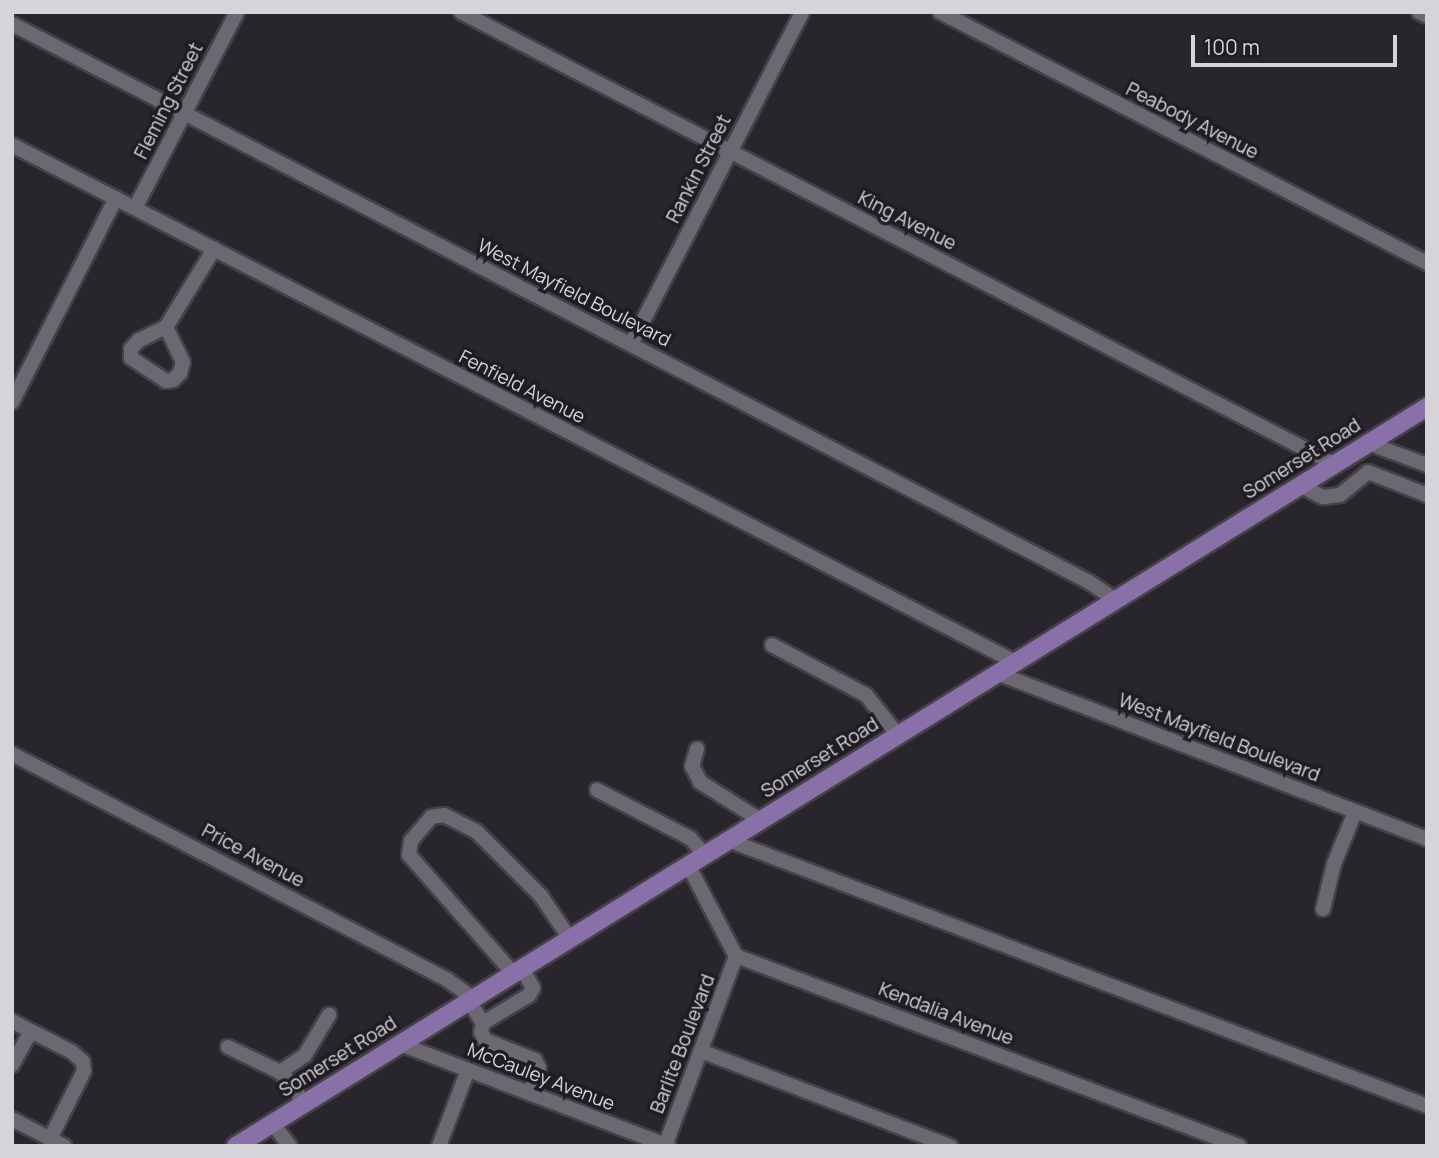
<!DOCTYPE html>
<html>
<head>
<meta charset="utf-8">
<style>
  body { margin:0 }
  #map { position:relative; width:1439px; height:1158px; overflow:hidden; background:#28252d; font-family:Manrope,sans-serif }
  div>[style] { position:absolute }
  [style*='--x'] { left:calc(var(--x)*1px); top:calc(var(--y)*1px); width:calc(var(--w)*1px); rotate:calc(var(--a)*1deg) }
  .roads { filter:drop-shadow(2px 0 #444148) drop-shadow(-2px 0 #444148) drop-shadow(0 2px #444148) drop-shadow(0 -2px #444148) }
  .minor>* { height:14px; margin:-7px; padding:0 7px; transform-origin:7px; border-radius:7px; background:#6c6872 }
  .major>* { height:18px; margin:-9px; padding:0 9px; transform-origin:9px; border-radius:9px; background:#8970a8 }
  span { translate:-50% -50%; white-space:nowrap; text-align:center; line-height:1.15; -webkit-text-stroke:7px #1f1c23; paint-order:stroke }
  .street-label { font-size:19px; color:#d6d4d9 }
  .frame { position:absolute; inset:0; border:14px solid #d6d4d9; pointer-events:none }
  .scale { position:absolute; left:1191px; top:35px; width:206px; height:32px; box-sizing:border-box; border:4px solid #d6d4d9; border-top:0; padding-left:9px; font-size:21px; line-height:24px; white-space:nowrap; color:#d6d4d9; -webkit-text-stroke:5px #1f1c23; paint-order:stroke }
</style>
</head>
<body>
<div id="map">
  <div class="roads">
    <div class="minor">
      <i style="--x:461;--y:12;--w:983;--a:27.37"></i>
      <i style="--x:940;--y:12;--w:548;--a:27.27"></i>
      <i style="--x:1419;--y:12;--w:9;--a:27"></i>
      <i style="--x:12;--y:24;--w:1213;--a:27.39"></i>
      <i style="--x:1089;--y:582;--w:32;--a:34"></i>
      <i style="--x:12;--y:145;--w:1128;--a:27.27"></i>
      <i style="--x:135;--y:208;--w:221;--a:-62.5"></i>
      <i style="--x:166;--y:327;--w:30;--a:154"></i>
      <i style="--x:139;--y:340;--w:12;--a:132"></i>
      <i style="--x:131;--y:349;--w:9;--a:90"></i>
      <i style="--x:131;--y:358;--w:42;--a:33.3"></i>
      <i style="--x:166;--y:381;--w:7;--a:-8"></i>
      <i style="--x:173;--y:380;--w:10;--a:-45"></i>
      <i style="--x:180;--y:373;--w:11;--a:-75"></i>
      <i style="--x:183;--y:362;--w:39;--a:-116"></i>
      <i style="--x:166;--y:327;--w:92;--a:-58.4"></i>
      <i style="--x:631;--y:344;--w:373;--a:-62.7"></i>
      <i style="--x:12;--y:402;--w:229;--a:-63"></i>
      <i style="--x:1368;--y:443;--w:63;--a:20.4"></i>
      <i style="--x:1300;--y:485;--w:26;--a:28"></i>
      <i style="--x:1323;--y:497;--w:17;--a:-7"></i>
      <i style="--x:1340;--y:495;--w:36;--a:-39"></i>
      <i style="--x:1368;--y:472;--w:63;--a:21.3"></i>
      <i style="--x:772;--y:645;--w:106;--a:28"></i>
      <i style="--x:866;--y:695;--w:51;--a:51.3"></i>
      <i style="--x:997;--y:673;--w:461;--a:21.1"></i>
      <i style="--x:697;--y:749;--w:18;--a:106"></i>
      <i style="--x:692;--y:766;--w:18;--a:63"></i>
      <i style="--x:700;--y:782;--w:71;--a:32.3"></i>
      <i style="--x:12;--y:754;--w:489;--a:27.4"></i>
      <i style="--x:446;--y:979;--w:33;--a:35"></i>
      <i style="--x:597;--y:790;--w:105;--a:27.3"></i>
      <i style="--x:690;--y:838;--w:23;--a:49"></i>
      <i style="--x:728;--y:840;--w:748;--a:20.83"></i>
      <i style="--x:688;--y:865;--w:103;--a:62.2"></i>
      <i style="--x:736;--y:956;--w:538;--a:20.69"></i>
      <i style="--x:1323;--y:909;--w:46;--a:-76.3"></i>
      <i style="--x:1334;--y:864;--w:56;--a:-68"></i>
      <i style="--x:513;--y:973;--w:157;--a:-131.4"></i>
      <i style="--x:409;--y:855;--w:14;--a:-82"></i>
      <i style="--x:411;--y:841;--w:31;--a:-50"></i>
      <i style="--x:431;--y:817;--w:13;--a:-9"></i>
      <i style="--x:444;--y:815;--w:36;--a:27"></i>
      <i style="--x:476;--y:831;--w:92;--a:45"></i>
      <i style="--x:541;--y:896;--w:52;--a:56"></i>
      <i style="--x:469;--y:1001;--w:26;--a:58"></i>
      <i style="--x:483;--y:1023;--w:9;--a:103"></i>
      <i style="--x:481;--y:1032;--w:9;--a:63"></i>
      <i style="--x:485;--y:1040;--w:54;--a:21.8"></i>
      <i style="--x:535;--y:1060;--w:9;--a:63"></i>
      <i style="--x:539;--y:1068;--w:27;--a:110"></i>
      <i style="--x:12;--y:1021;--w:21;--a:28"></i>
      <i style="--x:31;--y:1031;--w:39;--a:119"></i>
      <i style="--x:483;--y:1023;--w:54;--a:-31.3"></i>
      <i style="--x:529;--y:995;--w:8;--a:-60"></i>
      <i style="--x:533;--y:988;--w:23;--a:-119"></i>
      <i style="--x:31;--y:1031;--w:46;--a:27.1"></i>
      <i style="--x:72;--y:1052;--w:15;--a:42"></i>
      <i style="--x:83;--y:1062;--w:9;--a:84"></i>
      <i style="--x:84;--y:1071;--w:76;--a:116.6"></i>
      <i style="--x:400;--y:1044;--w:287;--a:20.8"></i>
      <i style="--x:228;--y:1047;--w:58;--a:25.7"></i>
      <i style="--x:280;--y:1072;--w:17;--a:45"></i>
      <i style="--x:292;--y:1084;--w:23;--a:59"></i>
      <i style="--x:701;--y:1051;--w:267;--a:20.9"></i>
      <i style="--x:280;--y:1072;--w:30;--a:-34"></i>
      <i style="--x:305;--y:1055;--w:47;--a:-59"></i>
      <i style="--x:12;--y:1119;--w:59;--a:27.4"></i>
      <i style="--x:272;--y:1123;--w:29;--a:52"></i>
      <i style="--x:439;--y:1146;--w:81;--a:-69.1"></i>
      <i style="--x:665;--y:1146;--w:203;--a:-69.5"></i>
    </div>
    <div class="major">
      <i style="--x:236;--y:1146;--w:1402;--a:-31.82"></i>
    </div>
  </div>
  <div class="street-label">
    <span style="left:169px;top:101px;rotate:-63deg">Fleming Street</span>
    <span style="left:1192px;top:121px;rotate:27deg">Peabody Avenue</span>
    <span style="left:699px;top:169px;rotate:-63deg">Rankin Street</span>
    <span style="left:907px;top:221px;rotate:27deg">King Avenue</span>
    <span style="left:574px;top:293px;rotate:27deg">West Mayfield Boulevard</span>
    <span style="left:522px;top:387px;rotate:27deg">Fenfield Avenue</span>
    <span style="left:1302px;top:459px;rotate:-32deg">Somerset Road</span>
    <span style="left:1219px;top:738px;rotate:21deg">West Mayfield Boulevard</span>
    <span style="left:820px;top:758px;rotate:-32deg">Somerset Road</span>
    <span style="left:253px;top:856px;rotate:28deg">Price Avenue</span>
    <span style="left:946px;top:1014px;rotate:21deg">Kendalia Avenue</span>
    <span style="left:683px;top:1044px;rotate:-69deg">Barlite Boulevard</span>
    <span style="left:338px;top:1057px;rotate:-32deg">Somerset Road</span>
    <span style="left:541px;top:1077px;rotate:21deg">McCauley Avenue</span>
  </div>
  <div class="frame"></div>
  <div class="scale">100 m</div>
</div>
</body>
</html>
